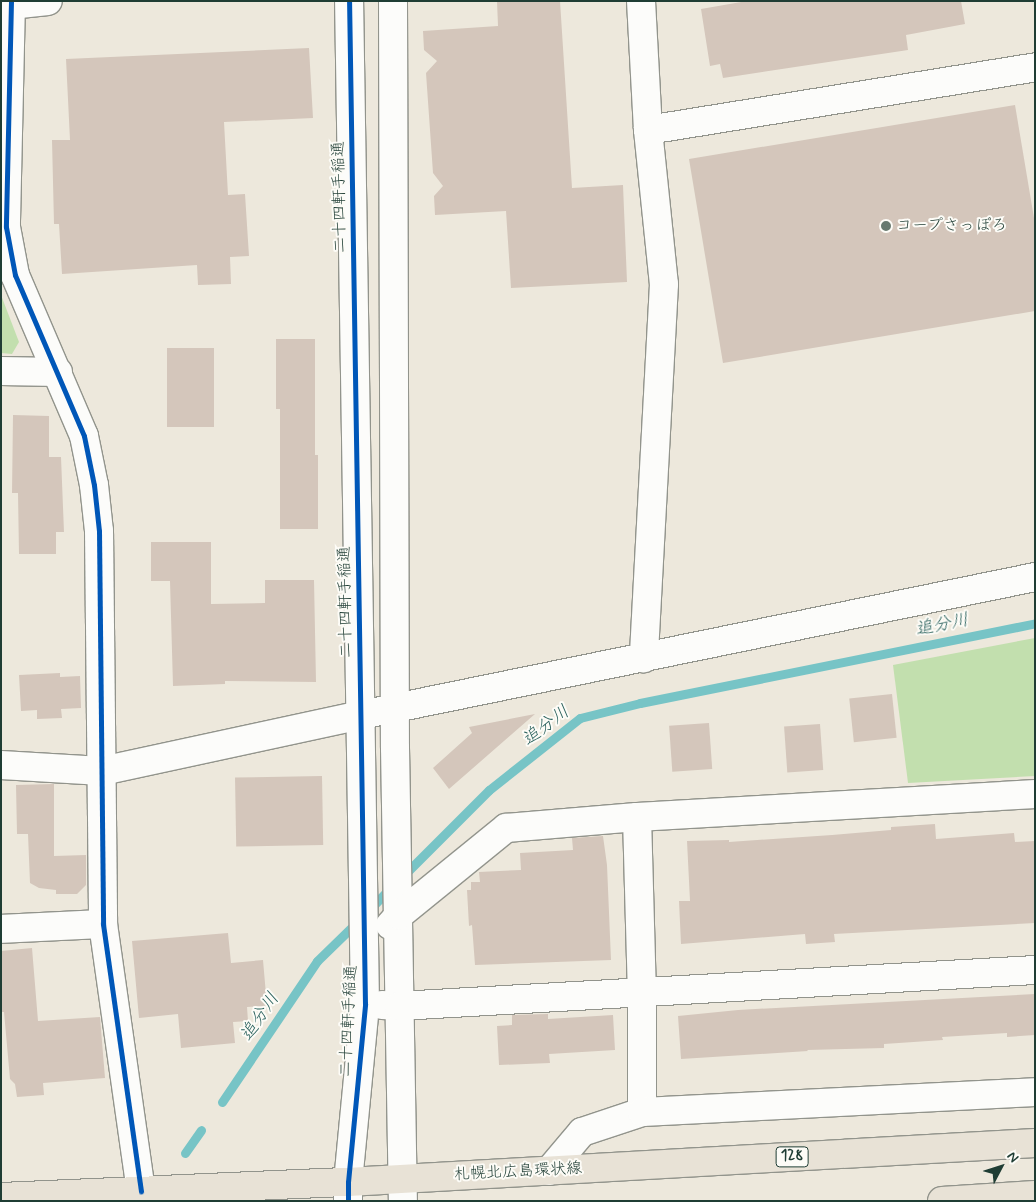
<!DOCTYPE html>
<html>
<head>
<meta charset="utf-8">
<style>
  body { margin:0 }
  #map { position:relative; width:1036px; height:1202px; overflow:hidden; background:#ede8dc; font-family:Mynerve,"Klee One",sans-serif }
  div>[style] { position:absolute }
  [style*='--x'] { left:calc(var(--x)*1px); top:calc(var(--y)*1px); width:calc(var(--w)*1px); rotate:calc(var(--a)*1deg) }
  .green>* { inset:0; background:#c2dfae }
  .stream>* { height:9px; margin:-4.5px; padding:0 4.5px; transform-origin:4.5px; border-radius:4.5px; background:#77c4c6 }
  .building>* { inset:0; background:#d4c6bb; transform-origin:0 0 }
  .roads { filter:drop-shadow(1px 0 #92948c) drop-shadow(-1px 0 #92948c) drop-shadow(0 1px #92948c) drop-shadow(0 -1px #92948c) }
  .minor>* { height:28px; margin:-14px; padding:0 14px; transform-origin:14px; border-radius:14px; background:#fcfcfa }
  .major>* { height:28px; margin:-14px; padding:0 14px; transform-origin:14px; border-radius:14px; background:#e8e2d6 }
  .cycleway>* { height:5px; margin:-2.5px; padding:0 2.5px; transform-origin:2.5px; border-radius:2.5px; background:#0057b8 }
  .dots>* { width:14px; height:14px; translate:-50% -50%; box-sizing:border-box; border:2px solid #fdfcf7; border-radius:50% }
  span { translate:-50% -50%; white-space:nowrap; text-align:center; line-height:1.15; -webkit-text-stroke:4px #fdfcf7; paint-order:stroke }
  .shield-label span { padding:1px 4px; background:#fdfcf7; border:1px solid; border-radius:4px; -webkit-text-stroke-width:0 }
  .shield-label { font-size:15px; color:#1f3d34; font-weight:700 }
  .street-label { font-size:16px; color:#1f3d34 }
  .poi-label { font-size:16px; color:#1f3d34 }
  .left { translate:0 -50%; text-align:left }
  .water-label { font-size:18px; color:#2a615d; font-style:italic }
  .frame { position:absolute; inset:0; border:2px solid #1f3d34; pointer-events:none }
  .north { position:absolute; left:976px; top:1142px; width:50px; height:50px; -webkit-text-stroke:4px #fdfcf7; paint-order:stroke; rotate:50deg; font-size:14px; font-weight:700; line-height:20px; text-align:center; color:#1f3d34 }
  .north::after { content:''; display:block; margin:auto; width:18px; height:22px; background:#1f3d34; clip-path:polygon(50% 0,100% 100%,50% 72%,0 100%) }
</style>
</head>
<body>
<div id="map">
  <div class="green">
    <i style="clip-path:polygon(1px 295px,19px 342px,12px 354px,1px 353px)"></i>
    <i style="clip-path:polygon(1035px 638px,1035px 776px,908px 783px,893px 665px)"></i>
  </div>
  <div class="stream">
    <i style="--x:402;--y:877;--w:123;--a:-45"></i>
    <i style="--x:489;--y:790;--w:116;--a:-38.4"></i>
    <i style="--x:580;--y:718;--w:62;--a:-14"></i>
    <i style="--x:640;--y:703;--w:403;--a:-11.4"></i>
    <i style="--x:369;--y:910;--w:32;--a:-46"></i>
    <i style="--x:222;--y:1102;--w:170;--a:-56"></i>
    <i style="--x:317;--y:961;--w:57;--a:-44.3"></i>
    <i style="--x:185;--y:1153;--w:28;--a:-55"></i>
  </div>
  <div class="building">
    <i style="clip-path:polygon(497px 1px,560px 1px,572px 188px,623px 185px,627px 282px,511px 288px,506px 211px,435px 215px,434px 196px,443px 186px,433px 173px,426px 73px,437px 61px,424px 50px,423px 31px,498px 26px)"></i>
    <i style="clip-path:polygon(747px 1px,961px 1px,965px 24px,906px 35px,908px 50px,723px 78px,720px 64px,710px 66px,701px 9px)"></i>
    <i style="clip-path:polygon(309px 48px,313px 118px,224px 122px,228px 195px,245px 194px,249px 256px,230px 257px,231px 284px,198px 285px,197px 265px,62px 274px,59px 224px,54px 224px,52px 140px,70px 140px,66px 59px)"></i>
    <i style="clip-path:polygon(1015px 105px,1035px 224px,1035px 311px,723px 363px,689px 159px)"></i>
    <i style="clip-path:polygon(276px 339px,315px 339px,315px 455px,318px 455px,318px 529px,280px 529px,280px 409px,276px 409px)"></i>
    <i style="left:167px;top:348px;width:47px;height:79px"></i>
    <i style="clip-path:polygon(13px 415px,49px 416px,49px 457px,61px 457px,64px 532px,56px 532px,56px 554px,19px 554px,18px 493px,12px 493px)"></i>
    <i style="clip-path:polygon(151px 542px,211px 542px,211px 604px,265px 603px,265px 580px,314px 580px,316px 682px,225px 681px,225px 684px,173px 686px,170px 581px,151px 581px)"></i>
    <i style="clip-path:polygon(60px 673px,60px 677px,80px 676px,81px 708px,61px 709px,62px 718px,37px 719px,37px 710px,21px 711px,19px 675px)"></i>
    <i style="left:892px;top:694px;width:44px;height:43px;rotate:84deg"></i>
    <i style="clip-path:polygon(535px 714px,449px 789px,433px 768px,472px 733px,469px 727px)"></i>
    <i style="left:709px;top:723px;width:46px;height:40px;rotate:86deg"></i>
    <i style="left:820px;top:724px;width:46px;height:36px;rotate:86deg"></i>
    <i style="left:322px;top:776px;width:69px;height:87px;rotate:89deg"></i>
    <i style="clip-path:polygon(54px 784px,54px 856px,86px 855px,86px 885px,77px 894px,56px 894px,56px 890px,39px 888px,30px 883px,28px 834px,17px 834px,16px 785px)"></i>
    <i style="clip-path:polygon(935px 824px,936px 839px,1014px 833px,1015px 842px,1035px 841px,1035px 923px,834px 934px,835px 942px,806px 944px,805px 934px,681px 944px,679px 901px,690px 901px,687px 841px,729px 840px,729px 842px,832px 835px,891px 830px,891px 827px)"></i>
    <i style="clip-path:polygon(603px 836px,607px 865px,611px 960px,475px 965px,472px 925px,469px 926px,467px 890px,471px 890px,471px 882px,480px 882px,479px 872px,521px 870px,520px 853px,573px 850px,572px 838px)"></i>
    <i style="clip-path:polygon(228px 933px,231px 963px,263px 960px,267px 1006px,247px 1007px,248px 1021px,233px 1022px,235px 1043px,181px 1048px,178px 1014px,139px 1018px,132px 941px)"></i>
    <i style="clip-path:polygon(32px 948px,38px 1021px,100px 1017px,105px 1078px,43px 1083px,44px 1095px,17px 1097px,15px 1084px,10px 1079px,4px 1012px,1px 1012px,1px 951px)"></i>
    <i style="clip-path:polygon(1035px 994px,1035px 1035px,1007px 1037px,1007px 1033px,942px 1037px,943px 1040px,884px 1044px,884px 1048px,807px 1050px,808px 1051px,681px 1059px,678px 1016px,738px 1010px)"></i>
    <i style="clip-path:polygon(548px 1014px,548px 1019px,613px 1015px,615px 1050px,549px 1054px,550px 1063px,499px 1065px,497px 1026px,512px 1025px,512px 1015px)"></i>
  </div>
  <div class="roads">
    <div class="minor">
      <i style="--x:11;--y:1;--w:226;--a:91.3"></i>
      <i style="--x:6;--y:227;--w:49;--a:79.4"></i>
      <i style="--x:15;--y:275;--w:175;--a:66.8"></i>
      <i style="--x:84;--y:436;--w:50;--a:78.5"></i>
      <i style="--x:94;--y:485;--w:46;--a:83.8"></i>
      <i style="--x:99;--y:531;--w:393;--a:89.4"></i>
      <i style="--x:103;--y:924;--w:270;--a:81.9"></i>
      <i style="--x:393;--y:1;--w:747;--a:89.85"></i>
      <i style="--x:395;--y:748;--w:453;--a:89"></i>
      <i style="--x:641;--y:1;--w:129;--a:86.9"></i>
      <i style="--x:648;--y:130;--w:155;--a:84.1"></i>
      <i style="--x:664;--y:284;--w:375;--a:93.1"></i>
      <i style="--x:1;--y:6;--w:47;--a:-6.1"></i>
      <i style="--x:648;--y:130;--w:392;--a:-9.2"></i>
      <i style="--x:1;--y:371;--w:57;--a:1"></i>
      <i style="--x:1;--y:765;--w:101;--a:3.4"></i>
      <i style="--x:102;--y:771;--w:265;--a:-12.2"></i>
      <i style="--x:361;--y:715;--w:688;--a:-11.57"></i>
      <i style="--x:637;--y:817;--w:176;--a:88.4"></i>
      <i style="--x:642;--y:993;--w:119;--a:90"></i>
      <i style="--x:390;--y:925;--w:13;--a:-48"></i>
      <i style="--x:399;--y:915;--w:138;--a:-39.1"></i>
      <i style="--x:506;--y:828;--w:131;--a:-4.8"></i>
      <i style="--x:637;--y:817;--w:399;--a:-3.3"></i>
      <i style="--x:1;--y:929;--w:102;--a:-2.8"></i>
      <i style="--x:382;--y:1005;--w:17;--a:3"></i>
      <i style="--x:399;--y:1006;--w:637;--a:-3.24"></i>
      <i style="--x:549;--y:1171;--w:51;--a:-49.8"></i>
      <i style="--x:582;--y:1132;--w:63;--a:-18.4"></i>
      <i style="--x:642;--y:1112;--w:394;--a:-2.9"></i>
      <i style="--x:348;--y:1201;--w:19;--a:-90"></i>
      <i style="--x:348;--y:1182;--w:179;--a:-84.5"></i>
      <i style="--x:365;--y:1004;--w:1003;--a:-90.91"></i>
    </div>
    <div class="major">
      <i style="--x:1;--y:1197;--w:347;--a:-2.5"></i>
      <i style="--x:348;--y:1182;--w:688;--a:-3.25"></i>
      <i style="--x:942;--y:1201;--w:93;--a:-3.7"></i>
    </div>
  </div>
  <div class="cycleway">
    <i style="--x:11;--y:1;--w:226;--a:91.3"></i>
    <i style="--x:6;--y:227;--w:49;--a:79.4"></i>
    <i style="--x:15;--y:275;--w:175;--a:66.8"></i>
    <i style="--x:84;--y:436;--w:50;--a:78.5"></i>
    <i style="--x:94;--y:485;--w:46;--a:83.8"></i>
    <i style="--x:99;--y:531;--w:393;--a:89.4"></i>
    <i style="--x:103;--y:924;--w:270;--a:81.9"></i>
    <i style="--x:348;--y:1201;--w:19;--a:-90"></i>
    <i style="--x:348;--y:1182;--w:179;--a:-84.5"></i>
    <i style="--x:365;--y:1004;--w:1003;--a:-90.91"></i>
  </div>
  <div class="dots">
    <i style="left:886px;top:226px;background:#67796f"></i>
  </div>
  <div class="shield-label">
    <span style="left:792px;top:1157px">128</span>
  </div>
  <div class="street-label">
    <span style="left:340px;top:197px;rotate:-91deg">二十四軒手稲通</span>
    <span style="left:346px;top:602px;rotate:-91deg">二十四軒手稲通</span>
    <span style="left:349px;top:1021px;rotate:-87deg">二十四軒手稲通</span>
    <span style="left:518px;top:1172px;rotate:-3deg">札幌北広島環状線</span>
  </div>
  <div class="poi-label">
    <span class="left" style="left:896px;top:226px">コープさっぽろ</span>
  </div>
  <div class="water-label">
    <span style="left:942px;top:625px;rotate:-11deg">追分川</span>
    <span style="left:546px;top:726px;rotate:-37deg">追分川</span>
    <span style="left:260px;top:1017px;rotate:-56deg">追分川</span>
  </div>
  <div class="frame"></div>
  <div class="north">N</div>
</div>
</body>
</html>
